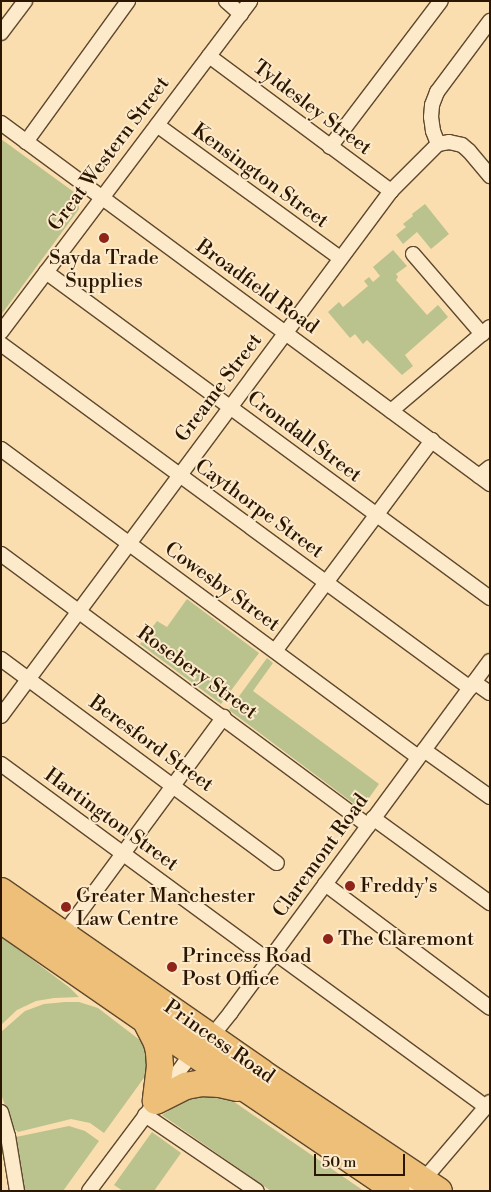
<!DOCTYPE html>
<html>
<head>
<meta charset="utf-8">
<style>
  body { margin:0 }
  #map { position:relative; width:491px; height:1192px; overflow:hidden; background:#fadeaf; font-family:"Libre Bodoni",serif }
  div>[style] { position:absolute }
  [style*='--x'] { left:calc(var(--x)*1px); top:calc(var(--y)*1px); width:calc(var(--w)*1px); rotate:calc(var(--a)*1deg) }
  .green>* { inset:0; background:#bac28e }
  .roads { filter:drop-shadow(1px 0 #5f482d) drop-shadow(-1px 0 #5f482d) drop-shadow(0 1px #5f482d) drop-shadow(0 -1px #5f482d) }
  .street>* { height:14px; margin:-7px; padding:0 7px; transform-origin:7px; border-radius:7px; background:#fceacb }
  .highway>* { height:26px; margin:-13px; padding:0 13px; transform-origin:13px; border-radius:13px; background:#edbf78 }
  .dots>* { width:14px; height:14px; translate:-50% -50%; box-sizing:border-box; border:2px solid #fceacb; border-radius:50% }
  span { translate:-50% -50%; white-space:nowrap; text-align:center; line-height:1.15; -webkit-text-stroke:4px #fceacb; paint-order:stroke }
  .street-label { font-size:20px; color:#2b1602 }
  .poi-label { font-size:20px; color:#2b1602 }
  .left { translate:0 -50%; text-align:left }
  .frame { position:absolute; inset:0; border:2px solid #2b1602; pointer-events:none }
  .scale { position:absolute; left:314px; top:1154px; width:91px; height:22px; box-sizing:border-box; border:2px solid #2b1602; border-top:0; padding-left:6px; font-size:15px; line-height:18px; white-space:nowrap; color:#2b1602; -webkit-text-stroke:4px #fceacb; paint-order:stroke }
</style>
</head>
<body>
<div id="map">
  <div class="green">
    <i style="clip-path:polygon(1px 139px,78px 195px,79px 209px,1px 315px)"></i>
    <i style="clip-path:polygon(425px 204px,449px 234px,431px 249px,417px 232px,403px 244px,396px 235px,406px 227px,403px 224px,413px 216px,412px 214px)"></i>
    <i style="clip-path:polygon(393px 250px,407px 266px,396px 274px,398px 277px,396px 280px,427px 315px,438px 305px,448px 317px,405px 355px,413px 366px,402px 375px,367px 340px,363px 344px,355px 334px,350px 338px,328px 312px,339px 302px,343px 307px,368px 286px,364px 281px,369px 277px,373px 282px,380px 276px,373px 267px)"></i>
    <i style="clip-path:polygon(187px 599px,259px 653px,221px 704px,140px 644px,157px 621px,167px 627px)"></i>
    <i style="clip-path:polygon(267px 658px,273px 663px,253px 691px,379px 784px,361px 809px,229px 710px)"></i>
    <i style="clip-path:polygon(1px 936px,70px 988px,79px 997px,54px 998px,36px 1001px,17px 1010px,1px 1025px)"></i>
    <i style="clip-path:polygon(65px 1002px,79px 1002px,98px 1008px,145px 1044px,149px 1055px,146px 1075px,104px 1133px,90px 1123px,71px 1119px,18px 1132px,13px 1128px,1px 1094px,1px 1032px,25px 1011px,44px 1004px)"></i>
    <i style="clip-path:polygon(205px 1095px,227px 1097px,364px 1191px,271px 1191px,162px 1115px,182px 1102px)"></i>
    <i style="clip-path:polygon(69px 1126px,85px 1131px,99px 1141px,63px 1191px,22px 1191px,16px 1137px)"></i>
    <i style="clip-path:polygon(152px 1132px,181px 1153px,154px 1191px,123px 1191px,114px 1185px)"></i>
  </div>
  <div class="roads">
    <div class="street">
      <i style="--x:226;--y:1;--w:20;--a:41"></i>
      <i style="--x:1;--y:33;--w:40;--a:-53"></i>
      <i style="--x:209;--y:56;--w:227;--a:36.6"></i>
      <i style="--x:1;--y:123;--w:608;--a:36.44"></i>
      <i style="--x:157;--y:125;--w:226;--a:36"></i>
      <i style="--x:26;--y:142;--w:174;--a:-54.1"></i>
      <i style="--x:438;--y:144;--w:14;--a:-111"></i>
      <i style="--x:433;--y:131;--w:14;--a:-98"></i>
      <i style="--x:431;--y:117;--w:12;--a:-85"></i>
      <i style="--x:432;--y:105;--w:14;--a:-69"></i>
      <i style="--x:437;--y:92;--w:89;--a:-53.3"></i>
      <i style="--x:330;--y:147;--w:183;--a:-52.8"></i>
      <i style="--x:413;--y:254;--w:106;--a:49.2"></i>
      <i style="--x:46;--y:272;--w:551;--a:36.29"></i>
      <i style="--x:1;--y:332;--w:414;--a:-53"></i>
      <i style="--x:1;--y:344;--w:582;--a:36.26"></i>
      <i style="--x:391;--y:411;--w:130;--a:-40.3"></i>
      <i style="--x:1;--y:449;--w:518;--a:36.45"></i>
      <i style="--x:479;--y:476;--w:14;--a:-39"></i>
      <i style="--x:1;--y:554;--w:457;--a:36.5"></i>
      <i style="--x:275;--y:651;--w:263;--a:-53.3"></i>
      <i style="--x:1;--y:659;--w:343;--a:36.5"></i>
      <i style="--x:474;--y:682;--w:19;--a:35"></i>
      <i style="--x:1;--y:716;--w:654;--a:-53.39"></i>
      <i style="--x:391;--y:191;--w:66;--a:-45"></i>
      <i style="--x:438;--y:144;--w:11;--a:-10"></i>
      <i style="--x:449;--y:142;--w:13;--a:13"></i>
      <i style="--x:462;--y:145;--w:9;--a:41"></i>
      <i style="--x:469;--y:151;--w:33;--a:50"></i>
      <i style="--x:424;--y:750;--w:81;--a:35.5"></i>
      <i style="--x:1;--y:764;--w:333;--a:36.3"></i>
      <i style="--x:373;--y:818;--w:145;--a:36"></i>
      <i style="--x:325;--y:884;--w:206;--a:36.9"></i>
      <i style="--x:63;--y:935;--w:271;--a:-53.6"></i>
      <i style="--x:275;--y:953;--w:261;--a:36.1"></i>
      <i style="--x:1;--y:1112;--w:25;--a:74"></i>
      <i style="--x:8;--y:1136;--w:56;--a:80.7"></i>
      <i style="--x:145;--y:1115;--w:135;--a:34.2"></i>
      <i style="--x:89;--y:1191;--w:159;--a:-53.2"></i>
      <i style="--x:184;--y:1064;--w:38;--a:-45"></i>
      <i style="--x:211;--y:1037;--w:32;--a:-51"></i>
      <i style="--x:231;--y:1012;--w:436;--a:-53.6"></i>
      <i style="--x:414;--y:1191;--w:117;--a:-49.5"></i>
    </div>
    <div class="highway">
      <i style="--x:1;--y:891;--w:317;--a:34.8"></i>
      <i style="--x:261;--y:1072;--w:214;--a:33.8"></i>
      <i style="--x:1;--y:920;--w:234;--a:34.7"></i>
      <i style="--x:193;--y:1053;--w:246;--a:34.1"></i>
      <i style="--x:146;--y:1021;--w:25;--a:63"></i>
      <i style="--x:157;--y:1043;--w:9;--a:77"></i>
      <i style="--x:159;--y:1052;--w:14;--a:86"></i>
      <i style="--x:160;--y:1066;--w:35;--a:97"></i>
      <i style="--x:156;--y:1101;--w:34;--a:-27"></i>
      <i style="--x:186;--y:1086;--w:15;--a:-11"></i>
      <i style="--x:201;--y:1083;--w:19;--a:3"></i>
      <i style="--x:220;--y:1084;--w:18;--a:13"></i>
    </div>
  </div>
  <div class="dots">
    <i style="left:104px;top:238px;background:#8f2418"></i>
    <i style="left:350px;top:886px;background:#8f2418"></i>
    <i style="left:66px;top:907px;background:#8f2418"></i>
    <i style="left:328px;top:939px;background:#8f2418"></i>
    <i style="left:172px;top:967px;background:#8f2418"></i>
  </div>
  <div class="street-label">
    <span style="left:312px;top:108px;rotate:37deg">Tyldesley Street</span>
    <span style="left:109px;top:154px;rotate:-53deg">Great Western Street</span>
    <span style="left:260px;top:176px;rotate:36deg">Kensington Street</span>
    <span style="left:257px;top:287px;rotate:36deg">Broadfield Road</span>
    <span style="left:219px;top:388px;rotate:-53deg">Greame Street</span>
    <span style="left:304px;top:437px;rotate:37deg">Crondall Street</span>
    <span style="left:259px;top:509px;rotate:36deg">Caythorpe Street</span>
    <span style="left:222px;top:587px;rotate:36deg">Cowesby Street</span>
    <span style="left:197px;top:673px;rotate:36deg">Rosebery Street</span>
    <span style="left:151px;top:744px;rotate:36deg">Beresford Street</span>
    <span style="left:111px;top:820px;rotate:36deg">Hartington Street</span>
    <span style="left:321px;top:856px;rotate:-54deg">Claremont Road</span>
    <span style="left:219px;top:1042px;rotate:35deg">Princess Road</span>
  </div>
  <div class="poi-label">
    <span style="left:104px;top:270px">Sayda Trade<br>Supplies</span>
    <span class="left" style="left:360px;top:886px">Freddy's</span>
    <span class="left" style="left:76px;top:908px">Greater Manchester<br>Law Centre</span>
    <span class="left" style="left:338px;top:939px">The Claremont</span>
    <span class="left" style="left:182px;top:968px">Princess Road<br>Post Office</span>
  </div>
  <div class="frame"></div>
  <div class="scale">50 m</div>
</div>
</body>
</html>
